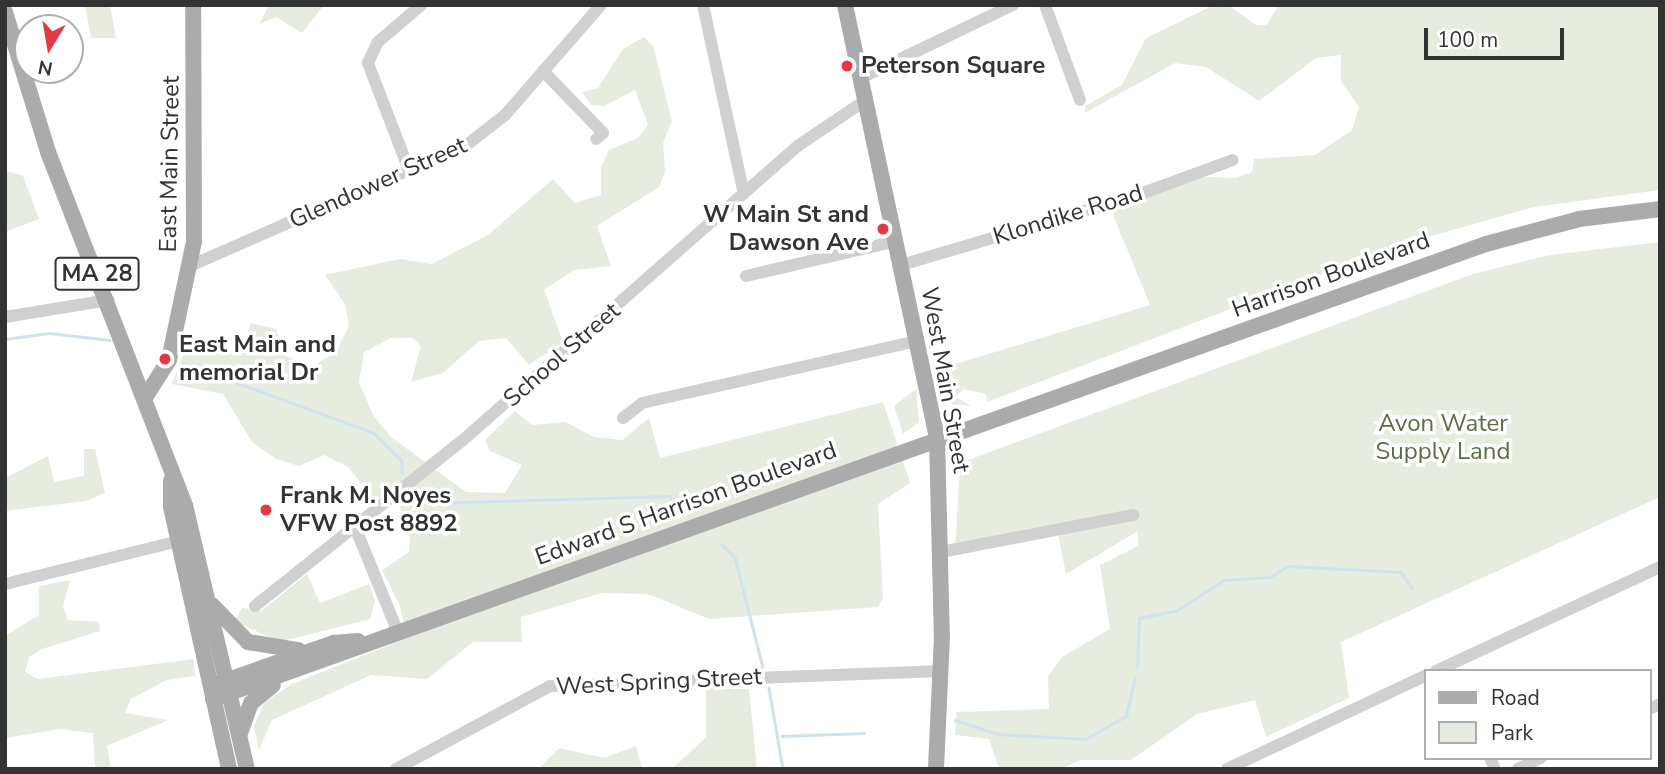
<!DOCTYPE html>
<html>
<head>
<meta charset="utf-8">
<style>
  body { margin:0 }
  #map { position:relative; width:1665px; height:774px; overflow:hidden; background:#fff; font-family:"Nunito Sans",sans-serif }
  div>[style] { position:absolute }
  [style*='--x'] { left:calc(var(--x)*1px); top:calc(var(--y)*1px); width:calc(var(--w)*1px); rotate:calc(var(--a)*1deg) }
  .green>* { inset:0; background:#e6ecdf }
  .stream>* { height:2.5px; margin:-1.25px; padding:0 1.25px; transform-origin:1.25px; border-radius:1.25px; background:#cfe2ee }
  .minor>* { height:12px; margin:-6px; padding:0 6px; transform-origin:6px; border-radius:6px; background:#d0d0d0 }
  .major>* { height:16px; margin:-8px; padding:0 8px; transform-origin:8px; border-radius:8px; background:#ababab }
  .dots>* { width:19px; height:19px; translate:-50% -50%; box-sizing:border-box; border:4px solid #fff; border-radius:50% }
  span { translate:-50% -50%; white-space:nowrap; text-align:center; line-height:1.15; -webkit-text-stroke:7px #fff; paint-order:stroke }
  .shield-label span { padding:2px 5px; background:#fff; border:2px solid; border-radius:5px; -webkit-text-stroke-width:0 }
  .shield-label { font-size:23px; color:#333; font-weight:700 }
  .poi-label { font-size:24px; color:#333; font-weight:700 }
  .left { translate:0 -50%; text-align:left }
  .right { translate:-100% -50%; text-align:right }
  .street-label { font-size:24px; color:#333 }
  .park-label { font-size:24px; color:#56703f }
  .frame { position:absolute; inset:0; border:7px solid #333; pointer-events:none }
  .legend { position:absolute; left:1424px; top:669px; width:228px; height:91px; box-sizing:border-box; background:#fff; border:2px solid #adadad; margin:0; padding:9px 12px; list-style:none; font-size:21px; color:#333 }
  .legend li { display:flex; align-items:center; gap:14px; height:35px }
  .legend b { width:35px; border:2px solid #adadad }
  .north { position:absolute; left:14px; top:14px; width:70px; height:70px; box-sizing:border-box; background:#fff; border:2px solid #adadad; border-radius:50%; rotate:191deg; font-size:19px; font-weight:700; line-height:28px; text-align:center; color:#333 }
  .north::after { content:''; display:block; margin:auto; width:24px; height:32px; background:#e63946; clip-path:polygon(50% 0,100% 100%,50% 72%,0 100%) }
  .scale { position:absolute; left:1424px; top:28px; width:140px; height:32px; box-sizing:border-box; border:4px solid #333; border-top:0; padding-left:9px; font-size:21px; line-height:24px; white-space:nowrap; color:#333; -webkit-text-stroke:5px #fff; paint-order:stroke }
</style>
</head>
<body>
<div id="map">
  <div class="green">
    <i style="clip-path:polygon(85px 5px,110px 5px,116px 38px,91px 38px)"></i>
    <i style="clip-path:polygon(269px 5px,324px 5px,302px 33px,276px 17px,259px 24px)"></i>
    <i style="clip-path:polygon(1214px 5px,1228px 5px,1256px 25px,1266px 25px,1279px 5px,1660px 5px,1660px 190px,1534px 207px,1396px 246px,987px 402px,986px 394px,963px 389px,956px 397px,971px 406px,951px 404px,936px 370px,1150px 305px,1111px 210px,1205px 177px,1236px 178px,1252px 172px,1254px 159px,1315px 155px,1352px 130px,1359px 107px,1341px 81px,1341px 55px,1316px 58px,1259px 101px,1206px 67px,1175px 63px,1085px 113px,1085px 106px,1122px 85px,1146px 38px)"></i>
    <i style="clip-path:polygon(644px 37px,653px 46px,672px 121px,663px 143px,665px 172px,659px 187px,597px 226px,611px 266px,574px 270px,544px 290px,563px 342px,529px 365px,506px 338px,479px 341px,443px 373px,411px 382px,421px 346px,413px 338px,391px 338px,364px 352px,359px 382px,373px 415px,391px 437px,466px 492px,505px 493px,522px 465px,490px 451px,485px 440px,515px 411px,532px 425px,565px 422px,594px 437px,622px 440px,649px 418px,660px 458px,883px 402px,910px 483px,878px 504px,883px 598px,878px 607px,709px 619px,648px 594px,602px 593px,521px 617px,522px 642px,473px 642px,427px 679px,371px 675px,272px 720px,259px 750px,254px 726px,264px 703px,292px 684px,407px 638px,400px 606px,382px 570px,409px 552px,410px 537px,399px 504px,371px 495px,348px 467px,324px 455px,299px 466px,276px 459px,252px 442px,223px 394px,172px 384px,188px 343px,240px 352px,251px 323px,276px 329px,285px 356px,313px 366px,336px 352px,349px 326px,345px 304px,325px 275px,400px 259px,432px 264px,488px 235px,553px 179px,575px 203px,601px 195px,601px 167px,609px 150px,638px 138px,648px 125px,635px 90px,604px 106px,591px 105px,582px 92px,598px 88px,623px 49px)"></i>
    <i style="clip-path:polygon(7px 171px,23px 176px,39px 219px,5px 232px)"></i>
    <i style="clip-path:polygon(1660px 242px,1660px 497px,1341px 642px,1349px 698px,1266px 737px,1255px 700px,1197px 714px,1131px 760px,1080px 760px,1061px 769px,999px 769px,989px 739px,955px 735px,956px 712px,1049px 709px,1048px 676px,1062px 657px,1110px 629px,1100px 565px,1138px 546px,1138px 531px,1066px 574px,1058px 534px,955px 554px,960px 463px,1470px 275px,1550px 255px)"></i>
    <i style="clip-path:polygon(916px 389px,919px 422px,903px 434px,894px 406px)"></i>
    <i style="clip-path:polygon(84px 449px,95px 449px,105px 493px,86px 501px,5px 511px,5px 478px,48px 456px,54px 482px,84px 476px)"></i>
    <i style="clip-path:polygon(307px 574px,320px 603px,369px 584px,375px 601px,370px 619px,279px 642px,235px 621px,242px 608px,261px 611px)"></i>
    <i style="clip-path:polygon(70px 580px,63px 606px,68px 620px,99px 622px,100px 631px,42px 649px,29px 657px,25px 672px,38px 679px,194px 659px,195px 676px,167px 680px,131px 699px,125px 713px,168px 720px,107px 746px,111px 769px,95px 769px,93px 733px,60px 729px,5px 738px,5px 636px,39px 615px,39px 586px)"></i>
    <i style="clip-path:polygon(706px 688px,749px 689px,757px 769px,672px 769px,706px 737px)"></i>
    <i style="clip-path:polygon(636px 746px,642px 769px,538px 769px,559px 748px,604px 758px)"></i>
  </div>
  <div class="stream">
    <i style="--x:5;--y:339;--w:44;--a:-7.8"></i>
    <i style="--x:49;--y:333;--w:61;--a:6.5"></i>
    <i style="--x:183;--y:363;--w:203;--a:20.1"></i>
    <i style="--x:374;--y:433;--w:40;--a:45"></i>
    <i style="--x:402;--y:461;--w:12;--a:90"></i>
    <i style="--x:422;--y:490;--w:16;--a:55"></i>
    <i style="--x:431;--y:503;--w:238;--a:-1.7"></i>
    <i style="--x:669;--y:496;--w:21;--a:41"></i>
    <i style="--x:721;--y:544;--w:19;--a:43"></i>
    <i style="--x:735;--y:557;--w:114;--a:75.8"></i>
    <i style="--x:1137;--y:666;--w:48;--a:-87.6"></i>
    <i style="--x:1139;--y:618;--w:38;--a:-11"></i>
    <i style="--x:1176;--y:611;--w:57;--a:-32.9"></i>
    <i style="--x:1224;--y:580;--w:46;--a:-3.7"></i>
    <i style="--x:1270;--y:577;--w:21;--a:-31"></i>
    <i style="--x:1288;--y:566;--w:113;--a:3"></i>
    <i style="--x:1401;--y:572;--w:19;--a:55"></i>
    <i style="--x:769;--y:688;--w:82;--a:80.2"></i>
    <i style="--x:955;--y:720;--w:45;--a:18"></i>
    <i style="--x:998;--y:734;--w:87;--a:3.3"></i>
    <i style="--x:1085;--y:739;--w:47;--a:-29.3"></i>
    <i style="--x:1126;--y:716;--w:39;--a:-77"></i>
    <i style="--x:782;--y:736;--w:82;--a:-2.1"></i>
  </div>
  <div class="minor">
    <i style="--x:703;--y:5;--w:193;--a:77.8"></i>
    <i style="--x:1045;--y:5;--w:101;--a:69.8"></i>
    <i style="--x:543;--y:71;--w:86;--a:45.9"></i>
    <i style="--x:603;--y:133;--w:9;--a:139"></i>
    <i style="--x:861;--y:78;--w:169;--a:-25.7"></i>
    <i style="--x:409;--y:170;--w:115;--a:-111"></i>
    <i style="--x:368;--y:63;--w:23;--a:-65"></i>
    <i style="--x:378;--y:42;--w:57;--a:-40.7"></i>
    <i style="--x:901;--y:265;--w:244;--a:-16.4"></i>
    <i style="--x:1135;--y:196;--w:104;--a:-20.2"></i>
    <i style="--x:190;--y:266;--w:304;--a:-23.7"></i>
    <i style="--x:468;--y:144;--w:47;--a:-38.1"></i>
    <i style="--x:505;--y:115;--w:146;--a:-48.9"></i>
    <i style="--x:746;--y:276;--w:154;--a:-13.1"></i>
    <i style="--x:5;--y:317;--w:105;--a:-9.3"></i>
    <i style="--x:623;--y:418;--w:24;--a:-38"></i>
    <i style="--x:642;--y:403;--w:282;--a:-12.7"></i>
    <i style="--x:355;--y:527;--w:111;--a:67.8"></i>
    <i style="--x:941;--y:552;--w:196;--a:-10.9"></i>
    <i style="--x:5;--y:584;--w:179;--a:-13.9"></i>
    <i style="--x:255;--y:606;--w:266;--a:-38.6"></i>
    <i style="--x:463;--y:440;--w:447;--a:-41.3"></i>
    <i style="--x:799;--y:145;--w:81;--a:-33.9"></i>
    <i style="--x:1436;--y:671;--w:247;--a:-24.9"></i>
    <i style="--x:1649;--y:709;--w:12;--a:-24"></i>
    <i style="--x:1490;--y:758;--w:12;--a:66"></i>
    <i style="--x:396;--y:769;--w:175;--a:-28.3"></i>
    <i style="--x:550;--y:686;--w:392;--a:-2.2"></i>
    <i style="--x:1227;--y:769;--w:219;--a:-25.2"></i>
    <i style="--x:1518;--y:769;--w:25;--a:-26"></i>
  </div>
  <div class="major">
    <i style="--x:845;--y:5;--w:443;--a:78"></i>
    <i style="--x:937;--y:438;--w:198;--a:88.6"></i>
    <i style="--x:942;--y:636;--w:133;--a:92.6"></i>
    <i style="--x:5;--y:12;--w:146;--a:72.9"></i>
    <i style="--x:48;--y:152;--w:379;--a:68.8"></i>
    <i style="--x:185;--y:505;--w:271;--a:76.8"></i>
    <i style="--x:146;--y:396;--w:43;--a:-57.4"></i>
    <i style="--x:169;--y:360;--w:122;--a:-78.1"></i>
    <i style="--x:194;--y:241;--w:236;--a:-90.2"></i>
    <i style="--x:171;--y:481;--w:26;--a:90"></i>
    <i style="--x:171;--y:507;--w:268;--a:77.5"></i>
    <i style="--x:212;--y:605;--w:52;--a:45.8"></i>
    <i style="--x:248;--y:642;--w:51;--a:9.1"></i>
    <i style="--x:219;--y:683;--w:122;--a:-19.2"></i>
    <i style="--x:334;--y:643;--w:24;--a:-5"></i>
    <i style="--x:213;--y:699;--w:1352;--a:-19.67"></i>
    <i style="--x:1486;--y:244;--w:96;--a:-15"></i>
    <i style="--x:1579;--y:219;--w:82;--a:-7"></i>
    <i style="--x:240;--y:733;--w:32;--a:-70"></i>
    <i style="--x:251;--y:703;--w:28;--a:-39"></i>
  </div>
  <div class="dots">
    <i style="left:847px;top:66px;background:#e63946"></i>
    <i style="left:883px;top:229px;background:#e63946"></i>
    <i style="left:165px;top:359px;background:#e63946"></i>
    <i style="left:266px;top:510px;background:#e63946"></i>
  </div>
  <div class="shield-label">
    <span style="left:97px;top:274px">MA 28</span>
  </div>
  <div class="poi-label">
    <span class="left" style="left:861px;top:66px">Peterson Square</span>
    <span class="right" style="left:869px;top:229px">W Main St and<br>Dawson Ave</span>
    <span class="left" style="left:179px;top:359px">East Main and<br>memorial Dr</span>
    <span class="left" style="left:280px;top:510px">Frank M. Noyes<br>VFW Post 8892</span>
  </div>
  <div class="street-label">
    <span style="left:170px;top:164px;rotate:-89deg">East Main Street</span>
    <span style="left:378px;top:183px;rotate:-24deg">Glendower Street</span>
    <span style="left:1068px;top:215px;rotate:-17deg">Klondike Road</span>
    <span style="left:1331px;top:275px;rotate:-20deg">Harrison Boulevard</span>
    <span style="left:562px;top:355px;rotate:-41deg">School Street</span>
    <span style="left:945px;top:380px;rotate:80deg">West Main Street</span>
    <span style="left:686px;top:504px;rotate:-20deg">Edward S Harrison Boulevard</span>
    <span style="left:659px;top:682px;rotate:-3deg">West Spring Street</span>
  </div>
  <div class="park-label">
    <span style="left:1443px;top:438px">Avon Water<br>Supply Land</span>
  </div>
  <div class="frame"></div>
  <ul class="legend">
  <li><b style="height:9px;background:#ababab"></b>Road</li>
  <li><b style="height:19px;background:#e6ecdf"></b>Park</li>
  </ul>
  <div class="north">N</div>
  <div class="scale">100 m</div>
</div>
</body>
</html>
